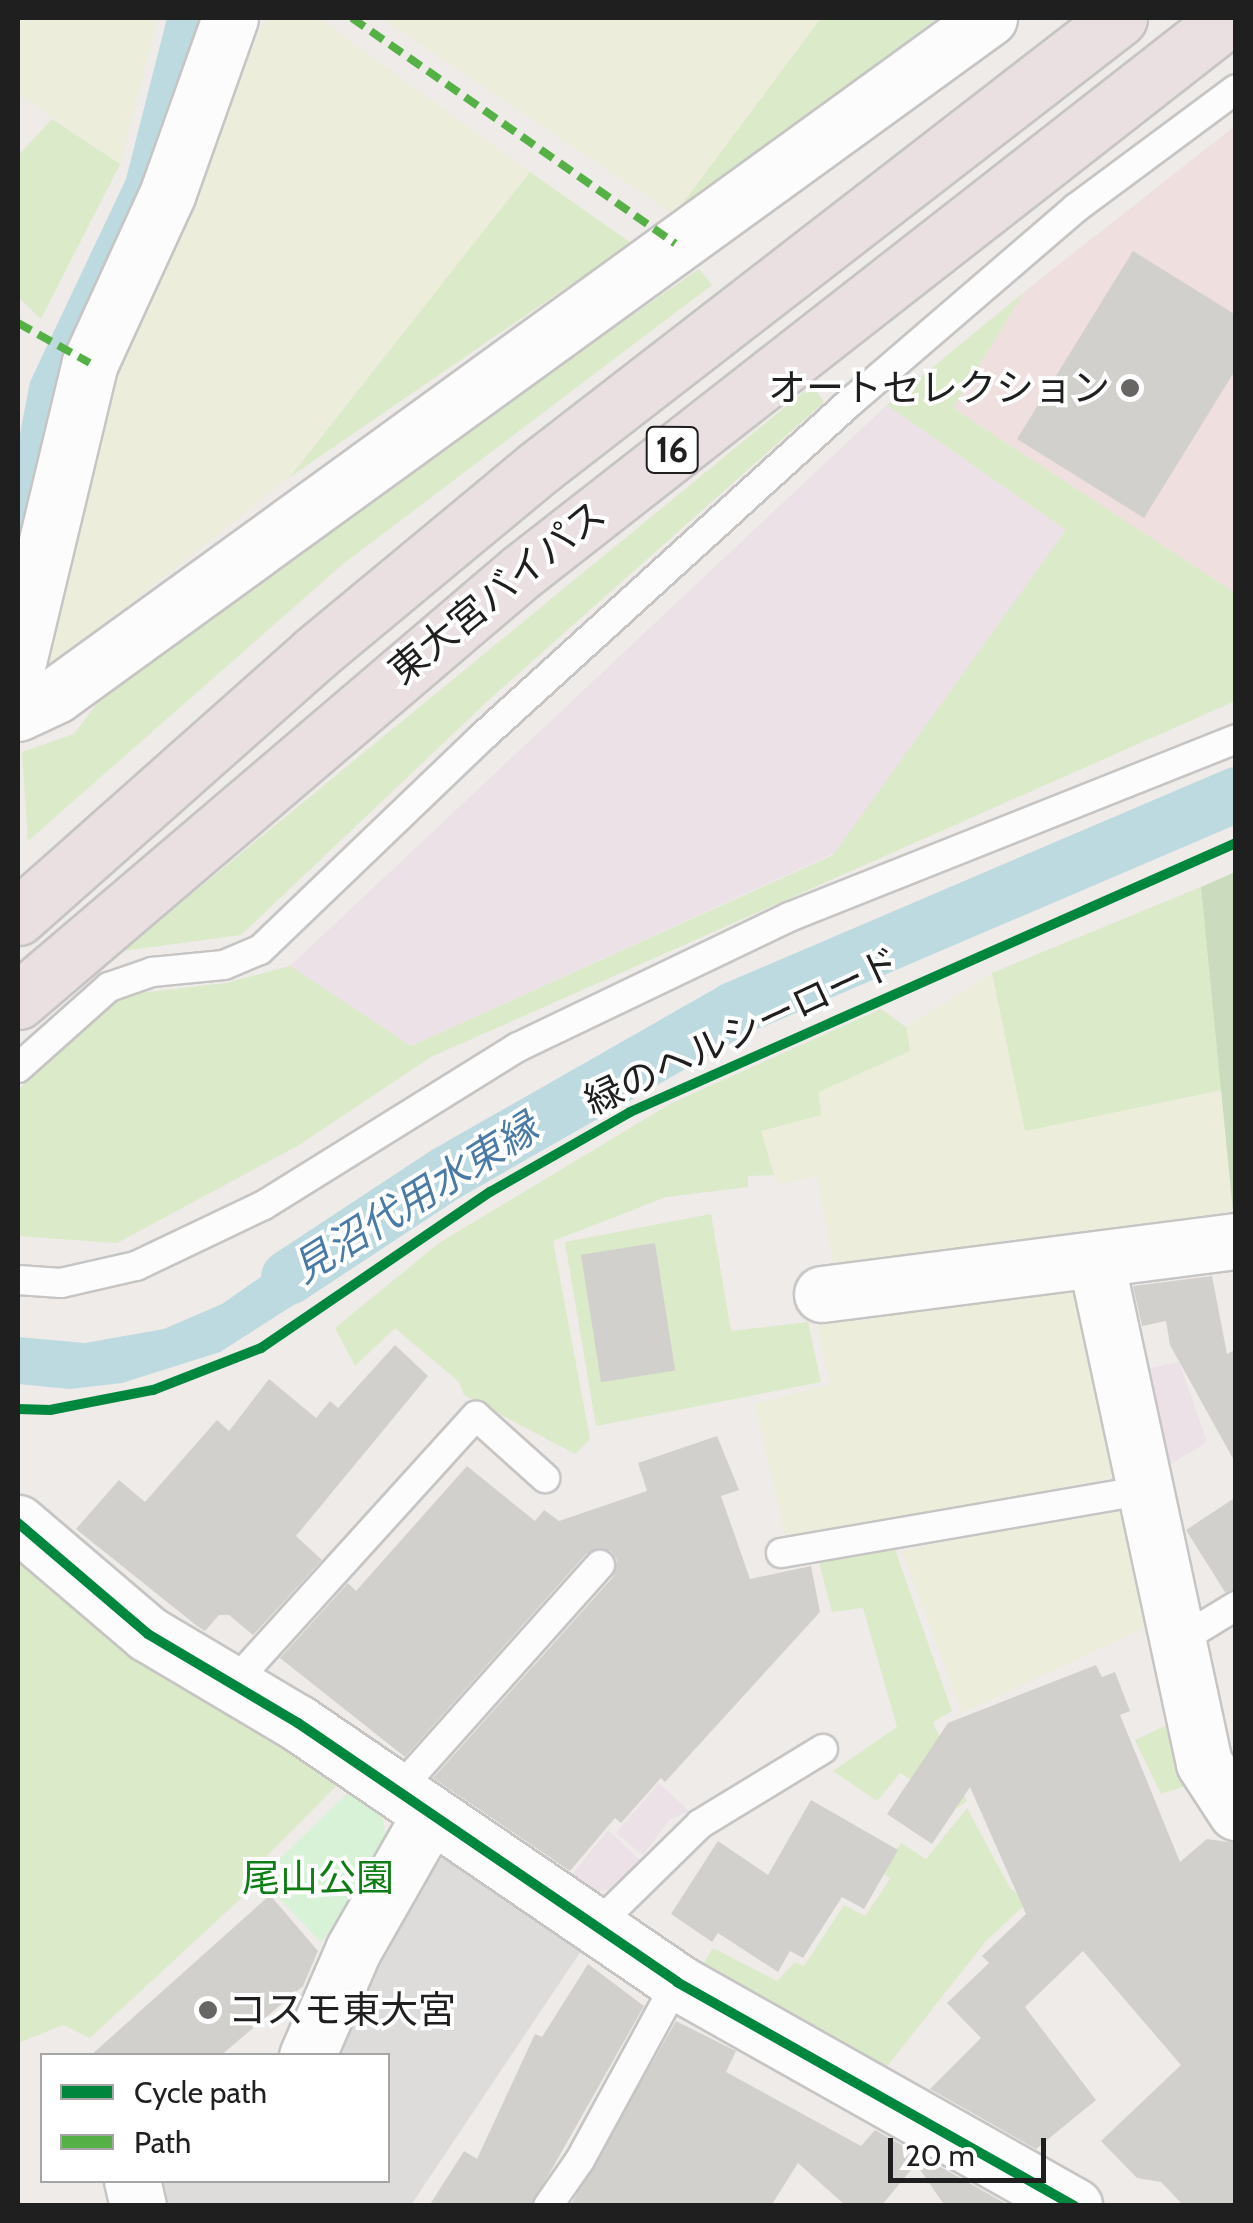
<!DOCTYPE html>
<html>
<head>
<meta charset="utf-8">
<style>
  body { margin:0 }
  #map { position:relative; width:1253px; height:2223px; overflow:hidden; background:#eeebe8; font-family:Cabin,"Noto Sans JP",sans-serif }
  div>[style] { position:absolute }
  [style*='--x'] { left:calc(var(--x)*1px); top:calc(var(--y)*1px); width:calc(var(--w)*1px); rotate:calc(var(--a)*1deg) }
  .commercial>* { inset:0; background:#efdfde }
  .industrial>* { inset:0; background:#ebe1e7 }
  .farmland>* { inset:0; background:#ededdc }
  .grass>* { inset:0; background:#dbeac8 }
  .forest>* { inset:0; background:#cadbbe }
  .park>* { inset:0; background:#d7f2d6 }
  .parking>* { inset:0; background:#dedcdb }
  .water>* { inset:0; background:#bcdae0 }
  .canal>* { height:55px; margin:-27.5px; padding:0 27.5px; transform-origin:27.5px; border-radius:27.5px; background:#bcdae0 }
  .building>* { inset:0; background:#d2d0cd; transform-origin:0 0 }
  .roads { filter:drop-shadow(2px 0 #c6c5c4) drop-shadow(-2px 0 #c6c5c4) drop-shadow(0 2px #c6c5c4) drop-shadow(0 -2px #c6c5c4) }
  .lane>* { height:28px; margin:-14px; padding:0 14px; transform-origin:14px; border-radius:14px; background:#fcfcfc }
  .street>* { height:55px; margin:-27.5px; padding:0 27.5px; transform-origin:27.5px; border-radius:27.5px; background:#fcfcfc }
  .highway>* { height:55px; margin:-27.5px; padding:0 27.5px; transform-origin:27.5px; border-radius:27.5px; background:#ebe0e1 }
  .quiet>* { height:8px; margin-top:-4px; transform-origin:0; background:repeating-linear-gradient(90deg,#55b145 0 15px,transparent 0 23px) }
  .cycleway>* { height:10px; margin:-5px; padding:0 5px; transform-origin:5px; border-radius:5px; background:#00873e }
  .dots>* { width:28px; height:28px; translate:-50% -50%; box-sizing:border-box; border:5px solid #fff; border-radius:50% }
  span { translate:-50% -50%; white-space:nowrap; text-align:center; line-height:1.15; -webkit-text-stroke:8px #fff; paint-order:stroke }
  .shield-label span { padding:2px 8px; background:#fff; border:2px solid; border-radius:8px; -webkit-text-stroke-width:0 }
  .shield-label { font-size:35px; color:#1f1f1f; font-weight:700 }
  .poi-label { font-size:38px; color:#1f1f1f }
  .right { translate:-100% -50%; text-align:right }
  .left { translate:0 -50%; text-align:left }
  .street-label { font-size:38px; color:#1f1f1f }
  .park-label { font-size:38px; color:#0e7d15 }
  .water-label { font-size:40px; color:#4a7aa6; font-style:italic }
  .frame { position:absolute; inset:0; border:20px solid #1f1f1f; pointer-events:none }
  .legend { position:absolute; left:40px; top:2053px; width:350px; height:130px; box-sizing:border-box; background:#fff; border:2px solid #a5a5a5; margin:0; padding:12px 18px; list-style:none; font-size:30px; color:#1f1f1f }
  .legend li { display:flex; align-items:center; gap:20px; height:50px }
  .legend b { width:50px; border:2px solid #a5a5a5 }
  .scale { position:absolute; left:888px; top:2138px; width:158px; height:45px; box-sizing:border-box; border:5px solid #1f1f1f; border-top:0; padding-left:12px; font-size:30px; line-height:35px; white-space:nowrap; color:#1f1f1f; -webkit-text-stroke:8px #fff; paint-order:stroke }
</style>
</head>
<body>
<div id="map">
  <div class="commercial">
    <i style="clip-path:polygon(1235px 126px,1235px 593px,953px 408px,1024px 292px)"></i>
  </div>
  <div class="industrial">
    <i style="clip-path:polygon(887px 405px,1066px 530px,841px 850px,411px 1046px,290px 966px)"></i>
    <i style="clip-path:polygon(1179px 1362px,1207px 1442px,1155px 1474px,1132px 1372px)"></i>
    <i style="clip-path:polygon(659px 1783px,689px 1811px,669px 1820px,643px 1855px,616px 1833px)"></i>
    <i style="clip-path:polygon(608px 1830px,640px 1860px,612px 1889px,582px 1893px,567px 1881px)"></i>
  </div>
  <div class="farmland">
    <i style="clip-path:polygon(18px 18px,158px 18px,120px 164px,18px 94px)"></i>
    <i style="clip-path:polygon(266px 18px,319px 18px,530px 172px,290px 477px,44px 672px,118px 360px)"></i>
    <i style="clip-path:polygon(381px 18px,821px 18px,674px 215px)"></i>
    <i style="clip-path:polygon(992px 973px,1025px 1130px,1222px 1090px,1233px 1211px,835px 1274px,817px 1177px,777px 1184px,760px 1131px,820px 1115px,819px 1092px,909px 1051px,906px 1027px)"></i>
    <i style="clip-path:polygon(1064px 1279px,1080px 1291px,1118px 1477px,786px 1540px,755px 1404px,830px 1384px,814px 1311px)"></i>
    <i style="clip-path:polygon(1091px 1512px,1121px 1512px,1137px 1530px,1153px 1624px,962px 1713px,902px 1551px)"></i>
  </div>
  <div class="grass">
    <i style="clip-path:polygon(821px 18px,938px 18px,674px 215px)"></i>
    <i style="clip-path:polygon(52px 119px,120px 164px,41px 319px,18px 297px,18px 156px)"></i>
    <i style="clip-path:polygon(530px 172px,631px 243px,290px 477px)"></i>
    <i style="clip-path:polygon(699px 269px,712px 285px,343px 564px,28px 841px,22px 752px,74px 734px,126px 665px)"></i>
    <i style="clip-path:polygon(1024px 292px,953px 408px,1235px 593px,1235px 701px,431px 1057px,299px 1145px,117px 1243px,18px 1236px,18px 1090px,115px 996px,226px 983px,290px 966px,411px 1046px,833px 855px,1066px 530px,887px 405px)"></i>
    <i style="clip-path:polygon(812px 385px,824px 402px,493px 696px,241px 935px,122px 951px)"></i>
    <i style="clip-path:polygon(1201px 887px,1222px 1090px,1025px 1131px,992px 973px)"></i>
    <i style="clip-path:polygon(881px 1009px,906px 1027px,910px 1051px,819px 1092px,821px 1115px,761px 1131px,774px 1175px,748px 1176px,748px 1187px,666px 1197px,553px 1241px,590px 1439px,575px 1454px,464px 1395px,459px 1382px,395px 1328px,355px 1366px,335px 1328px,439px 1243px,670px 1104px)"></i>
    <i style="clip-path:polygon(711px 1214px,731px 1331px,808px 1322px,821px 1382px,596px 1426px,565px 1242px)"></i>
    <i style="clip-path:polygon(18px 1543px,344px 1778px,251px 1872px,249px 1891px,90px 2038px,63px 2025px,18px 2043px)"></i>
    <i style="clip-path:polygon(893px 1544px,952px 1711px,933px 1722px,967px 1801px,958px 1808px,900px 1773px,877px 1801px,833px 1771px,897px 1727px,863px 1608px,832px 1612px,819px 1562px)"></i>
    <i style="clip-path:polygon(1178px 1720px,1195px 1783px,1161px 1794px,1135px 1740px)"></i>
    <i style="clip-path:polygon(967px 1808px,1010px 1888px,1028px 1902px,986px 1941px,874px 2083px,697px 1974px,713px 1948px,777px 1981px,795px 1962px,804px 1966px,844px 1905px,865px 1916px,890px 1879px,882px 1872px,901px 1843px,926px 1859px)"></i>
  </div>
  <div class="forest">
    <i style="clip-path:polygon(1235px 872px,1236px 1210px,1233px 1211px,1201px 887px)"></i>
  </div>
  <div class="park">
    <i style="clip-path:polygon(352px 1789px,383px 1819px,388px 1854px,321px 1942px,260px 1878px)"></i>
  </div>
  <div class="parking">
    <i style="clip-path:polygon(446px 1851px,583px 1948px,411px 2205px,160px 2205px,159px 2180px,388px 2180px,388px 2056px,331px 2055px,372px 1968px)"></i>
  </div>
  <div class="water">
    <i style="clip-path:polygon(167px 18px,199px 18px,168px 149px,18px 590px,18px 444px,30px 382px,126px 179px)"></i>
    <i style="clip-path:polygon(338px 1223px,372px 1255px,220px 1352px,122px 1383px,70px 1389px,18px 1384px,18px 1337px,85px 1343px,164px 1329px,222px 1304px)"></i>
  </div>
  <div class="canal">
    <i style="--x:288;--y:1277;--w:189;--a:-33.4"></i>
    <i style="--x:446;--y:1173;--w:331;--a:-29.7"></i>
    <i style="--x:733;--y:1009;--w:547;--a:-23.14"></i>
  </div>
  <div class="building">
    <i style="clip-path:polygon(1133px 251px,1236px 315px,1236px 369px,1144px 518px,1017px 439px)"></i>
    <i style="left:655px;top:1243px;width:129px;height:75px;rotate:81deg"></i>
    <i style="clip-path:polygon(1212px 1276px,1227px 1354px,1236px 1349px,1236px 1464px,1170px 1345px,1166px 1321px,1142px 1326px,1133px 1286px)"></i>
    <i style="clip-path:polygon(395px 1345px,428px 1376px,296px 1536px,322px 1560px,253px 1635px,229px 1615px,219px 1615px,205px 1631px,197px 1626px,76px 1529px,119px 1480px,145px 1502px,217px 1420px,229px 1431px,269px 1379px,316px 1418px,330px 1401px,338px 1408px)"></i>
    <i style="clip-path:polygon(717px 1436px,739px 1490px,721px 1496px,750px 1579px,811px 1566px,820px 1612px,665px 1782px,661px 1778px,621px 1823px,615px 1818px,570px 1871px,433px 1778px,613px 1577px,617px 1560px,611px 1551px,587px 1553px,405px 1757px,280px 1658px,348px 1583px,356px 1591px,467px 1466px,535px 1521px,544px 1510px,559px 1521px,647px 1491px,638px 1463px)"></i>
    <i style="clip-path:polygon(1236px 1497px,1236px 1589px,1225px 1592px,1186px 1530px)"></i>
    <i style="clip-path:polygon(1096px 1665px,1102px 1677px,1115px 1672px,1130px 1711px,1120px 1715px,1180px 1862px,1207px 1839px,1236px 1843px,1236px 2206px,1184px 2206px,1161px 2182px,1137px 2178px,1101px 2141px,1181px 2065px,1083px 1951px,1025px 2007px,1096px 2100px,1036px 2149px,930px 2089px,981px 2038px,947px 2003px,989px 1963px,982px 1956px,1026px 1914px,970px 1787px,932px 1844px,887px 1814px,948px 1723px)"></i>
    <i style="clip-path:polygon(811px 1800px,898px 1850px,864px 1909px,842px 1897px,803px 1958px,790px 1951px,778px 1972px,718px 1933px,712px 1942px,671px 1914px,718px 1841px,768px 1875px)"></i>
    <i style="clip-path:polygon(270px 1895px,318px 1951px,303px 1986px,220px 2056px,90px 2056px)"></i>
    <i style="clip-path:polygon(588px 1964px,644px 2006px,531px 2206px,429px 2206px,464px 2151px,477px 2159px,535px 2034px,542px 2037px)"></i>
    <i style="clip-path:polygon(676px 2021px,736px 2051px,726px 2072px,861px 2146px,875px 2130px,1010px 2206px,945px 2206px,916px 2164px,881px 2206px,846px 2206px,798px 2163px,771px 2206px,570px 2206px)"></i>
  </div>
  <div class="roads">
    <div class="lane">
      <i style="--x:18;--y:1068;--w:122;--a:-41.7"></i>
      <i style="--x:109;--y:987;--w:46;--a:-19.2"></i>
      <i style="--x:152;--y:972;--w:72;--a:-5.6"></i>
      <i style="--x:224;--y:965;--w:39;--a:-23"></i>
      <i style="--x:260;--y:950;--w:306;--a:-43.8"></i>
      <i style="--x:481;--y:738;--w:496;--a:-42.3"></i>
      <i style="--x:848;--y:404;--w:301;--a:-40.7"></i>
      <i style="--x:1076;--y:208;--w:199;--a:-36.6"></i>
      <i style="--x:18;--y:1280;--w:43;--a:4"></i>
      <i style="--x:61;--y:1283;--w:77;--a:-12.8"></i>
      <i style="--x:136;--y:1266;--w:142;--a:-25.5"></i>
      <i style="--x:264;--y:1205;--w:299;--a:-31.9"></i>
      <i style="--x:518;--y:1047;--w:301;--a:-25.6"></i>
      <i style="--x:789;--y:917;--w:481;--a:-21.7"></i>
      <i style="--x:781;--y:1553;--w:370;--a:-9.8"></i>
      <i style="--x:1180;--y:1640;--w:66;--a:-31.3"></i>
      <i style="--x:230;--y:1687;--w:366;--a:-47.8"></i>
      <i style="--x:476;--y:1416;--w:93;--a:41.9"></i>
      <i style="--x:396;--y:1793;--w:306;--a:-48.2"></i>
      <i style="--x:595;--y:1927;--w:147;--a:-44.4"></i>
      <i style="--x:700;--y:1824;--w:144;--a:-31.4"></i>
      <i style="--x:548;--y:2206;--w:56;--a:-55.2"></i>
      <i style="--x:580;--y:2160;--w:203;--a:-61.4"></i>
    </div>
    <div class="street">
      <i style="--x:18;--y:662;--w:308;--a:-76.5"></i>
      <i style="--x:90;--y:363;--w:185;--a:-65.4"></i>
      <i style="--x:167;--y:195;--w:188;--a:-70.4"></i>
      <i style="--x:18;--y:713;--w:42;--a:-25.3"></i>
      <i style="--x:56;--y:695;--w:1153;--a:-35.97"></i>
      <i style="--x:1096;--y:1261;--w:513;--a:77.86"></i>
      <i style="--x:1204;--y:1763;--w:59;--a:56.9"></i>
      <i style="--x:822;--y:1294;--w:417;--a:-7.3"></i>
      <i style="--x:18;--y:1523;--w:171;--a:40.5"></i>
      <i style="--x:148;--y:1634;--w:174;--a:30.7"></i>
      <i style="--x:298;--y:1723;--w:459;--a:34.3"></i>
      <i style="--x:677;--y:1982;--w:456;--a:29.4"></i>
      <i style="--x:307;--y:2056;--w:116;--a:-66.5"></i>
      <i style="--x:353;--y:1950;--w:153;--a:-60.3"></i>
      <i style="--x:132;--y:2180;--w:27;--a:77"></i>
    </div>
    <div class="highway">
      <i style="--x:18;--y:917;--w:396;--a:-41.6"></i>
      <i style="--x:314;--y:654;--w:291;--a:-39.7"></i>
      <i style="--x:538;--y:468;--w:735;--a:-37.76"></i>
      <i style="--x:18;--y:1001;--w:661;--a:-40.46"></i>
      <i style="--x:521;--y:572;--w:899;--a:-38.04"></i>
    </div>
  </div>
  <div class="quiet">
    <i style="--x:352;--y:18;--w:394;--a:34.9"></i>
    <i style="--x:18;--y:323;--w:82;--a:29.1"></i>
  </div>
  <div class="cycleway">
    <i style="--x:18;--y:1409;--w:32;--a:2"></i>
    <i style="--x:50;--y:1410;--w:105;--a:-11"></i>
    <i style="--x:153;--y:1390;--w:116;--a:-21.3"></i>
    <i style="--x:261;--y:1348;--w:277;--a:-34.3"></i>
    <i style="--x:490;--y:1192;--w:161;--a:-29.7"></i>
    <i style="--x:630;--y:1112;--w:663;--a:-23.94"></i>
    <i style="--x:18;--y:1523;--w:171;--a:40.5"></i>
    <i style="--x:148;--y:1634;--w:174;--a:30.7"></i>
    <i style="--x:298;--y:1723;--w:459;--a:34.3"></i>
    <i style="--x:677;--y:1982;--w:456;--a:29.4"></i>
  </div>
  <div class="dots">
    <i style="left:1130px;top:388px;background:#676665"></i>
    <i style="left:208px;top:2010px;background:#676665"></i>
  </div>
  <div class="shield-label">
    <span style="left:672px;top:450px">16</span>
  </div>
  <div class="poi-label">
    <span class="right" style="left:1110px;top:388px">オートセレクション</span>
    <span class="left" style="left:228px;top:2010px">コスモ東大宮</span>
  </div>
  <div class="street-label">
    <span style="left:497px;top:592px;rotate:-39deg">東大宮バイパス</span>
    <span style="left:742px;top:1031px;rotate:-25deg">緑のヘルシーロード</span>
  </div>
  <div class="park-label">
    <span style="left:318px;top:1878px">尾山公園</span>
  </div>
  <div class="water-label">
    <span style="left:415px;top:1198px;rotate:-32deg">見沼代用水東縁</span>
  </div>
  <div class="frame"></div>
  <ul class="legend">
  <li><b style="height:12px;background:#00873e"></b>Cycle path</li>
  <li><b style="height:12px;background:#55b145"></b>Path</li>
  </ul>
  <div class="scale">20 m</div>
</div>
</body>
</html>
